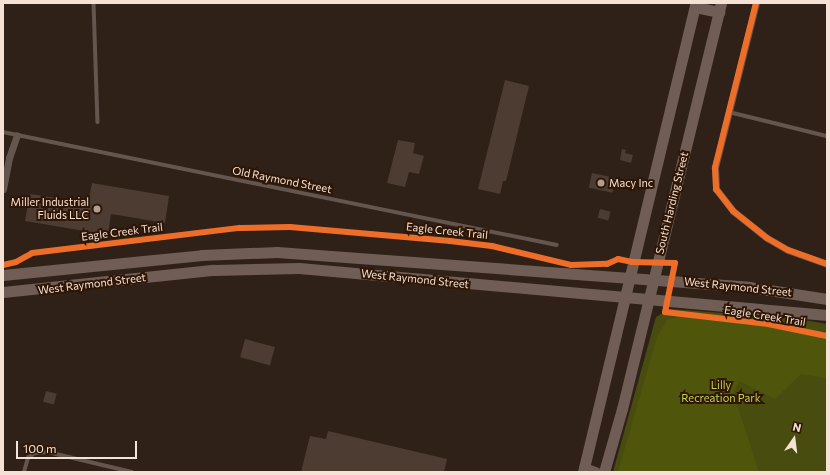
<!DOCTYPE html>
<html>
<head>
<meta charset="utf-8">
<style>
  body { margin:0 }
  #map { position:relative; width:830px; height:475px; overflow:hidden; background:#2f2117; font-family:Commissioner,sans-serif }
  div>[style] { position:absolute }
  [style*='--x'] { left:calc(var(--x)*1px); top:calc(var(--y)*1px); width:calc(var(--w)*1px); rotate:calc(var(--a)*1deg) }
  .green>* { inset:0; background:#484d0f }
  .forest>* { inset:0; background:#4f550b }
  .building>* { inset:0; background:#4c3c32; transform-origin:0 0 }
  .service>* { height:3.5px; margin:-1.75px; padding:0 1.75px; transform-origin:1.75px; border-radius:1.75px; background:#64554f }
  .minor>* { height:7px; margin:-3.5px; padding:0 3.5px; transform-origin:3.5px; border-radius:3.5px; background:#64554f }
  .primary>* { height:11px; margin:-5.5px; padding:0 5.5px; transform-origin:5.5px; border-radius:5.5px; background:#705e56 }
  .cycleway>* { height:6px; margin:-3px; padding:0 3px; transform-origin:3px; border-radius:3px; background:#ee6e29 }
  .dots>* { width:11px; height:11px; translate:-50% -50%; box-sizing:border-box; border:2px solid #2e1504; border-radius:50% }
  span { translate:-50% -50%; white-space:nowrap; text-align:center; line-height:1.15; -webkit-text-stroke:4px #2e1504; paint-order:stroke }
  .street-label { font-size:11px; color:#f4e2d7 }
  .poi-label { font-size:11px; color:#f4e2d7 }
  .left { translate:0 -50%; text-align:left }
  .right { translate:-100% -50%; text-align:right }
  .park-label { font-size:11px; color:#c2d34f }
  .frame { position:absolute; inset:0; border:4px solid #f4e2d7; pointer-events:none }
  .north { position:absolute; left:774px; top:419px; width:40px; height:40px; -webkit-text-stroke:3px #2e1504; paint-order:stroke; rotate:14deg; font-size:11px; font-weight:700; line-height:16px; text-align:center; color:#f4e2d7 }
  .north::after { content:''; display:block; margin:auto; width:14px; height:18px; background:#f4e2d7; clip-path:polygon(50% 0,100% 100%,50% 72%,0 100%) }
  .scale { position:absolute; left:16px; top:441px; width:121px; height:18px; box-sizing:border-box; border:2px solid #f4e2d7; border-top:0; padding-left:5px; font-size:12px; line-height:14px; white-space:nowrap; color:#f4e2d7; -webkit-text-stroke:3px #2e1504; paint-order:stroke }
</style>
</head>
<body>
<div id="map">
  <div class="green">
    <i style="clip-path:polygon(670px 309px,798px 319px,827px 324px,827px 472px,613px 472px,656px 317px)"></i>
  </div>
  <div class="forest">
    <i style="clip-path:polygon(682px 316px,741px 318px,827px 334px,827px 378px,801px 374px,775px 399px,739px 381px,734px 392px,737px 405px,759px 472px,618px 472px,657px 337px,667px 320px)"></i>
  </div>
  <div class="building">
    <i style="clip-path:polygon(505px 80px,529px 86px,506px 181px,503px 181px,500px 194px,478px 189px)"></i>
    <i style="clip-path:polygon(398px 140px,415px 143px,413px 153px,424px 156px,419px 174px,409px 172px,405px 187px,387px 183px)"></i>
    <i style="clip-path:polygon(622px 149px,626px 150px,625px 153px,633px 155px,631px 163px,620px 160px)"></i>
    <i style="left:592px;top:173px;width:24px;height:15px;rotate:12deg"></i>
    <i style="clip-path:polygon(92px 183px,169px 196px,165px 223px,111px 214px,108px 235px,25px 221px,30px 194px,88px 203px)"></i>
    <i style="left:600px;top:209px;width:11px;height:9px;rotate:15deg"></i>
    <i style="left:245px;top:339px;width:31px;height:19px;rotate:15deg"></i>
    <i style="left:46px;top:391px;width:11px;height:11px;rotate:15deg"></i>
    <i style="clip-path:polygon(328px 431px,447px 459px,444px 472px,301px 472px,310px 436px,326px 439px)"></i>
  </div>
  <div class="service">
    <i style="--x:94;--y:3;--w:119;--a:88.1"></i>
    <i style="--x:729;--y:112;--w:101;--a:13.8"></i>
    <i style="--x:3;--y:132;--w:565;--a:11.53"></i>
    <i style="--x:24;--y:472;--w:15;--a:-74"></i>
    <i style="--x:28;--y:458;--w:9;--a:-36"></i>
    <i style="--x:35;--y:453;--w:13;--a:-4"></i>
    <i style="--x:48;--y:452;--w:86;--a:13.4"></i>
  </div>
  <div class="minor">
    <i style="--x:756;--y:3;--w:170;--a:104"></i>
    <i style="--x:715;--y:168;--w:21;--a:87"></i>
    <i style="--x:716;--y:189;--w:28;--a:52"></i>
    <i style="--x:733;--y:211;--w:43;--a:38.5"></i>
    <i style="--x:767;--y:238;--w:24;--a:30"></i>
    <i style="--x:788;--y:250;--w:41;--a:19.7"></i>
    <i style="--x:3;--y:189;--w:32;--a:-79"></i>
    <i style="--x:9;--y:158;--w:24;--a:-71"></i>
  </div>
  <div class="primary">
    <i style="--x:695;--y:7;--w:25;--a:12"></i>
    <i style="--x:3;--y:275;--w:200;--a:-5.7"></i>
    <i style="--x:202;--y:255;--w:75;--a:-2.3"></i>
    <i style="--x:277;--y:252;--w:473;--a:4.2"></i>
    <i style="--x:749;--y:287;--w:79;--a:8.7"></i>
    <i style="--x:3;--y:292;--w:212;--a:-6"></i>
    <i style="--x:214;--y:270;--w:85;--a:-1.3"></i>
    <i style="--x:299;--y:268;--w:530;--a:5.09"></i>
    <i style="--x:584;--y:468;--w:12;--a:20"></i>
    <i style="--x:583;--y:472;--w:482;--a:-76.5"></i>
    <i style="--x:604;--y:472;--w:66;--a:-74.1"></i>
    <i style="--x:622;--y:409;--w:418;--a:-76.3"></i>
  </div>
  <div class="cycleway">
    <i style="--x:756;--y:3;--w:170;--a:104"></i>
    <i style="--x:715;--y:168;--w:21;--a:87"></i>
    <i style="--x:716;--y:189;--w:28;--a:52"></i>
    <i style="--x:733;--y:211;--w:43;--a:38.5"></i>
    <i style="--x:767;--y:238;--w:24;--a:30"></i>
    <i style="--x:788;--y:250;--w:41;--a:19.7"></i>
    <i style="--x:3;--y:265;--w:13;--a:-13"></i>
    <i style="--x:16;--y:262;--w:18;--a:-29"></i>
    <i style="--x:32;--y:253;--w:209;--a:-6.9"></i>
    <i style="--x:240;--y:228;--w:50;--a:-1.1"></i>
    <i style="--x:290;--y:227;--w:161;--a:5"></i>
    <i style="--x:450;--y:241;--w:42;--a:6.8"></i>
    <i style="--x:492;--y:246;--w:81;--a:13.5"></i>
    <i style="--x:571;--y:265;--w:36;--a:-2"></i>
    <i style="--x:607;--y:264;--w:12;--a:-24"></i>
    <i style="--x:618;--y:259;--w:14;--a:12"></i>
    <i style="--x:632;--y:262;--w:43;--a:1.3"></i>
    <i style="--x:675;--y:263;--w:50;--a:101.5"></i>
    <i style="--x:665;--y:312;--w:104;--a:6.6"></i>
    <i style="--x:768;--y:324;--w:60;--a:11.5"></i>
  </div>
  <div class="dots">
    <i style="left:601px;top:183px;background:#af9e94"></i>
    <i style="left:97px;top:209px;background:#af9e94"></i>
  </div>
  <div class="street-label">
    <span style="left:282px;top:180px;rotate:11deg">Old Raymond Street</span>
    <span style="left:672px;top:203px;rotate:-76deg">South Harding Street</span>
    <span style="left:447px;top:231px;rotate:6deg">Eagle Creek Trail</span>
    <span style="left:122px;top:232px;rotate:-7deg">Eagle Creek Trail</span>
    <span style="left:415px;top:279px;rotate:6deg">West Raymond Street</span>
    <span style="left:92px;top:284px;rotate:-7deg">West Raymond Street</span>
    <span style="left:738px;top:287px;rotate:6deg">West Raymond Street</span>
    <span style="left:765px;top:316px;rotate:9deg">Eagle Creek Trail</span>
  </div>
  <div class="poi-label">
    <span class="left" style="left:609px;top:183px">Macy Inc</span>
    <span class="right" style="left:89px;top:209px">Miller Industrial<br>Fluids LLC</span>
  </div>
  <div class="park-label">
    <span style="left:721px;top:392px">Lilly<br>Recreation Park</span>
  </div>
  <div class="frame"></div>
  <div class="north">N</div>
  <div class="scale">100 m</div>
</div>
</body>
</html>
